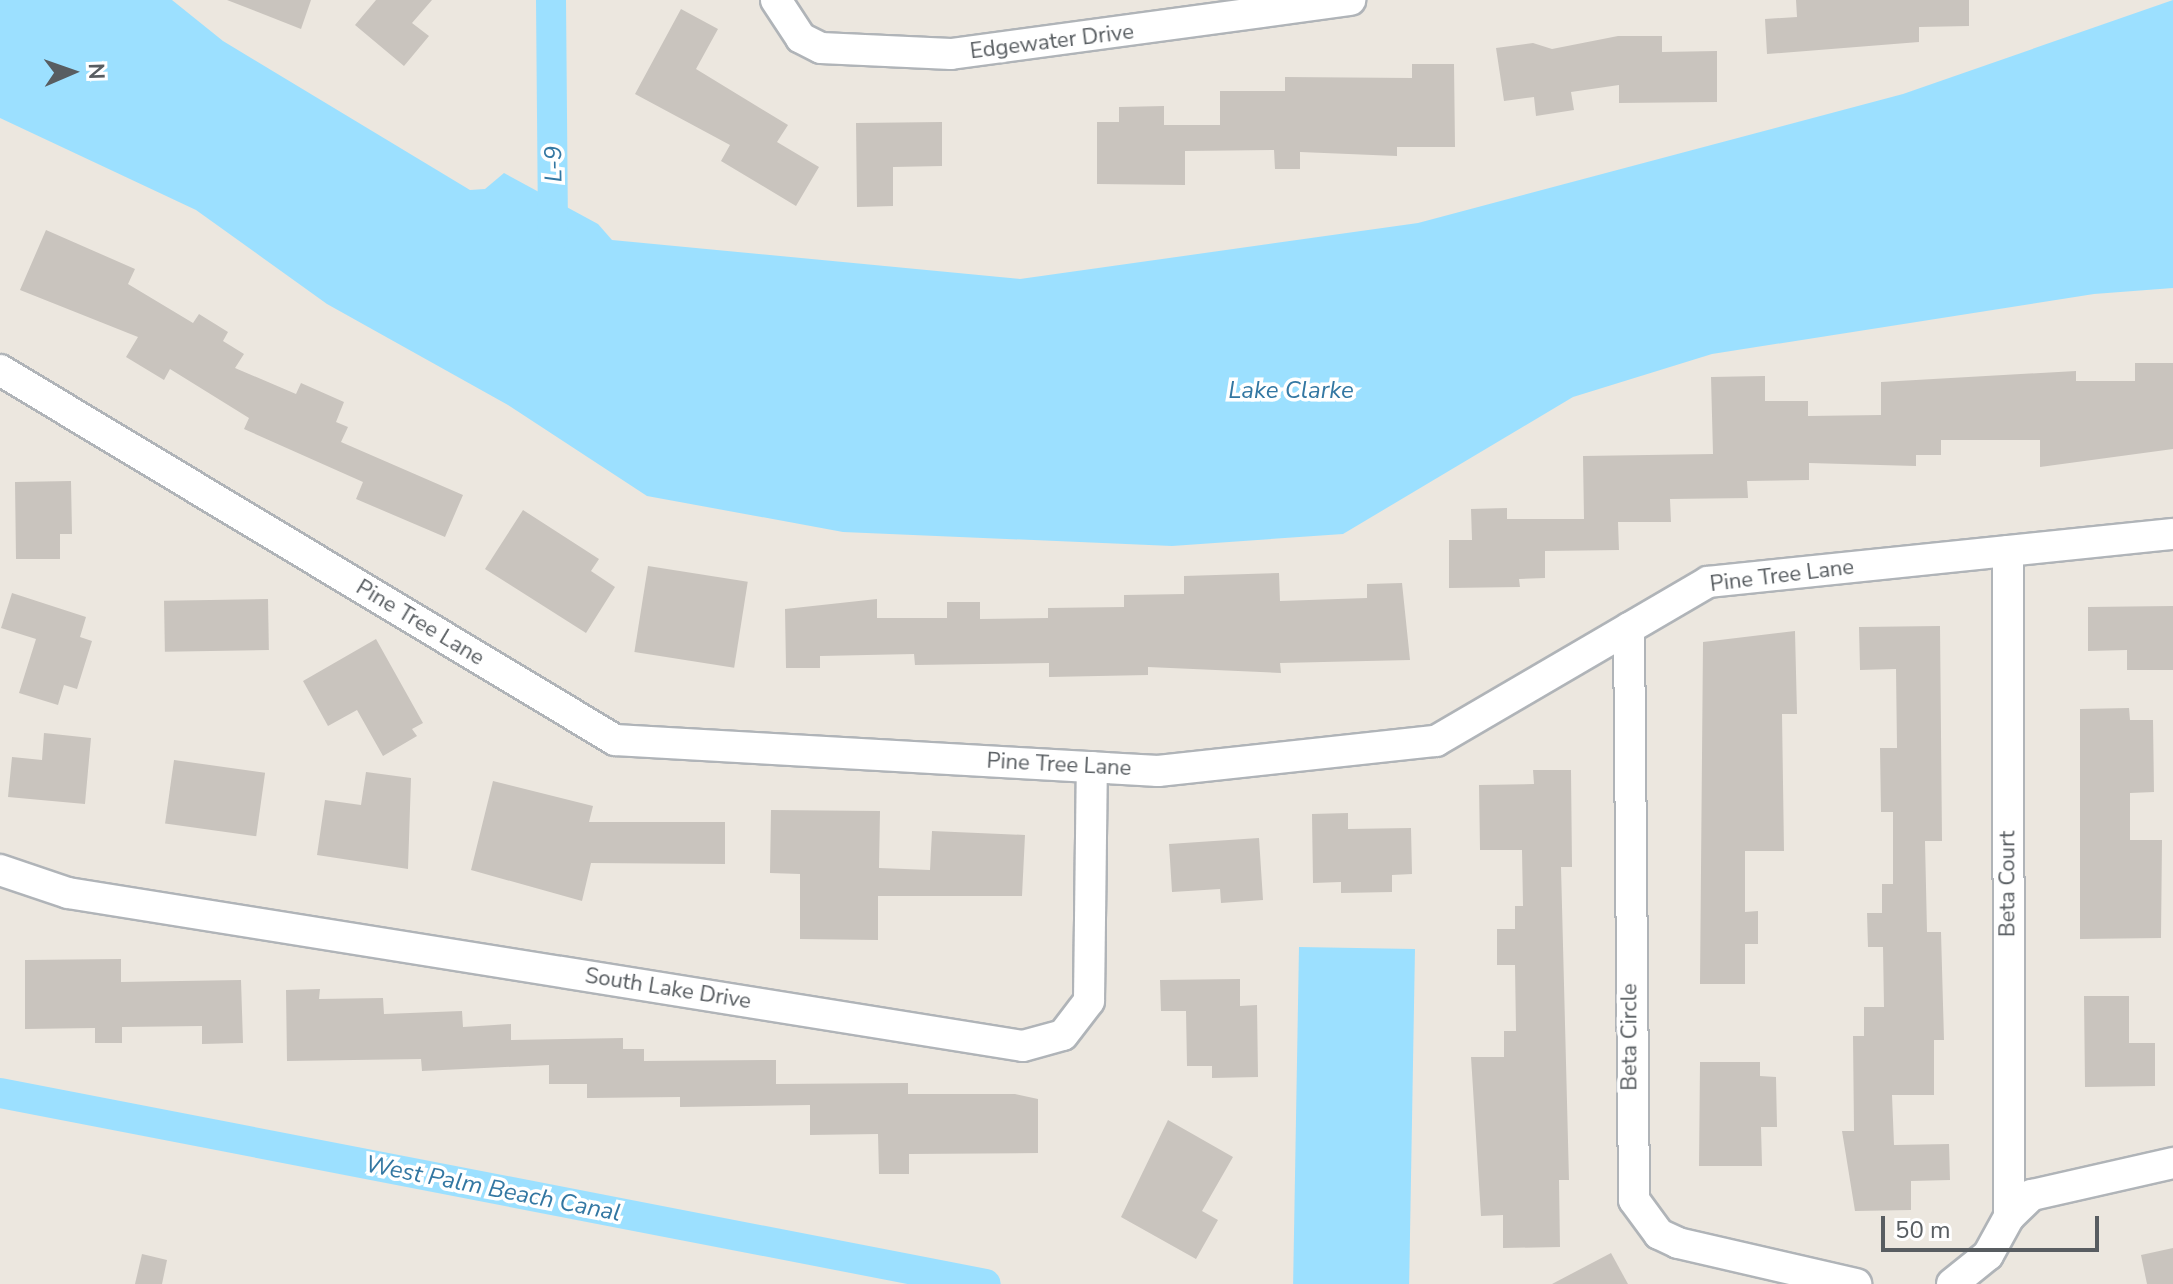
<!DOCTYPE html>
<html>
<head>
<meta charset="utf-8">
<style>
  body { margin:0 }
  #map { position:relative; width:2173px; height:1284px; overflow:hidden; background:#ece7df; font-family:"Nunito Sans",sans-serif }
  div>[style] { position:absolute }
  [style*='--x'] { left:calc(var(--x)*1px); top:calc(var(--y)*1px); width:calc(var(--w)*1px); rotate:calc(var(--a)*1deg) }
  .water>* { inset:0; background:#9ce0ff; transform-origin:0 0 }
  .canal>* { height:30px; margin:-15px; padding:0 15px; transform-origin:15px; border-radius:15px; background:#9ce0ff }
  .building>* { inset:0; background:#c9c4be; transform-origin:0 0 }
  .roads { filter:drop-shadow(2px 0 #b0b4b8) drop-shadow(-2px 0 #b0b4b8) drop-shadow(0 2px #b0b4b8) drop-shadow(0 -2px #b0b4b8) }
  .minor>* { height:30px; margin:-15px; padding:0 15px; transform-origin:15px; border-radius:15px; background:#fff }
  span { translate:-50% -50%; white-space:nowrap; text-align:center; line-height:1.15; -webkit-text-stroke:7px #fff; paint-order:stroke }
  .street-label { font-size:22px; color:#585d61 }
  .water-label { font-size:24px; color:#3377a2; font-style:italic }
  .north { position:absolute; left:32px; top:32px; width:80px; height:80px; -webkit-text-stroke:6px #fff; paint-order:stroke; rotate:88deg; font-size:22px; font-weight:700; line-height:32px; text-align:center; color:#585d61 }
  .north::after { content:''; display:block; margin:auto; width:28px; height:36px; background:#585d61; clip-path:polygon(50% 0,100% 100%,50% 72%,0 100%) }
  .scale { position:absolute; left:1881px; top:1216px; width:218px; height:36px; box-sizing:border-box; border:4px solid #585d61; border-top:0; padding-left:10px; font-size:24px; line-height:28px; white-space:nowrap; color:#585d61; -webkit-text-stroke:6px #fff; paint-order:stroke }
</style>
</head>
<body>
<div id="map">
  <div class="water">
    <i style="clip-path:polygon(0 0,172px 0,223px 41px,470px 190px,485px 189px,504px 173px,598px 224px,612px 240px,1020px 279px,1418px 223px,1903px 94px,2173px 0,2173px 288px,2094px 294px,1712px 354px,1573px 397px,1343px 534px,1172px 546px,843px 532px,647px 496px,508px 405px,327px 304px,196px 210px,0 118px)"></i>
    <i style="left:1299px;top:947px;width:116px;height:337px;rotate:1deg"></i>
  </div>
  <div class="canal">
    <i style="--x:551;--y:0;--w:238;--a:89.5"></i>
    <i style="--x:0;--y:1093;--w:1004;--a:10.96"></i>
  </div>
  <div class="building">
    <i style="clip-path:polygon(227px 0,311px 0,301px 29px)"></i>
    <i style="clip-path:polygon(376px 0,432px 0,412px 23px,429px 36px,404px 66px,355px 25px)"></i>
    <i style="clip-path:polygon(1796px 0,1969px 0,1969px 26px,1919px 27px,1919px 42px,1767px 54px,1765px 19px,1797px 17px)"></i>
    <i style="clip-path:polygon(681px 9px,718px 29px,696px 69px,788px 125px,777px 142px,819px 167px,796px 206px,721px 161px,730px 145px,635px 94px)"></i>
    <i style="clip-path:polygon(1618px 36px,1662px 36px,1662px 52px,1717px 51px,1717px 102px,1619px 103px,1619px 85px,1571px 92px,1574px 110px,1536px 116px,1534px 97px,1504px 101px,1496px 48px,1533px 43px,1552px 49px)"></i>
    <i style="clip-path:polygon(1412px 64px,1454px 64px,1455px 147px,1397px 147px,1397px 156px,1300px 152px,1300px 169px,1275px 169px,1274px 150px,1185px 151px,1185px 185px,1097px 184px,1097px 122px,1119px 122px,1119px 107px,1164px 106px,1164px 125px,1220px 125px,1220px 91px,1285px 91px,1285px 77px,1412px 78px)"></i>
    <i style="clip-path:polygon(942px 122px,942px 166px,893px 167px,893px 206px,857px 207px,856px 123px)"></i>
    <i style="clip-path:polygon(46px 230px,135px 269px,128px 284px,193px 323px,199px 314px,228px 332px,223px 341px,244px 354px,235px 368px,296px 394px,301px 383px,344px 402px,336px 422px,348px 427px,341px 442px,463px 495px,445px 537px,356px 499px,363px 482px,244px 429px,249px 418px,170px 369px,164px 380px,126px 357px,138px 337px,20px 290px)"></i>
    <i style="clip-path:polygon(2135px 363px,2173px 363px,2173px 449px,2040px 467px,2040px 440px,1941px 440px,1941px 455px,1916px 455px,1916px 466px,1809px 463px,1809px 480px,1747px 481px,1748px 498px,1670px 499px,1671px 522px,1618px 522px,1619px 550px,1545px 551px,1545px 578px,1519px 579px,1520px 587px,1449px 588px,1449px 540px,1472px 540px,1471px 509px,1507px 508px,1507px 519px,1584px 519px,1583px 456px,1713px 454px,1711px 377px,1765px 376px,1765px 401px,1808px 401px,1808px 416px,1881px 415px,1881px 382px,2076px 371px,2076px 381px,2135px 381px)"></i>
    <i style="clip-path:polygon(71px 481px,72px 534px,60px 534px,60px 559px,16px 559px,15px 482px)"></i>
    <i style="clip-path:polygon(523px 510px,599px 559px,591px 571px,615px 587px,586px 633px,485px 569px)"></i>
    <i style="left:648px;top:566px;width:101px;height:87px;rotate:9deg"></i>
    <i style="clip-path:polygon(1279px 573px,1280px 601px,1367px 598px,1367px 584px,1402px 583px,1410px 660px,1280px 663px,1281px 673px,1148px 667px,1148px 675px,1049px 677px,1049px 663px,915px 665px,914px 654px,820px 656px,820px 668px,786px 668px,785px 609px,877px 599px,877px 618px,947px 618px,947px 602px,980px 602px,980px 619px,1048px 618px,1048px 608px,1124px 607px,1124px 595px,1184px 594px,1184px 576px)"></i>
    <i style="clip-path:polygon(12px 593px,86px 617px,80px 637px,92px 641px,77px 689px,64px 685px,58px 705px,19px 693px,36px 639px,1px 628px)"></i>
    <i style="left:268px;top:599px;width:51px;height:104px;rotate:89deg"></i>
    <i style="clip-path:polygon(2173px 606px,2173px 670px,2127px 670px,2127px 650px,2088px 651px,2088px 607px)"></i>
    <i style="clip-path:polygon(1940px 626px,1942px 841px,1925px 841px,1927px 932px,1941px 932px,1944px 1040px,1934px 1040px,1934px 1095px,1892px 1095px,1894px 1145px,1949px 1144px,1950px 1180px,1911px 1181px,1911px 1210px,1855px 1211px,1842px 1131px,1854px 1131px,1853px 1036px,1864px 1036px,1864px 1007px,1884px 1007px,1883px 947px,1868px 947px,1867px 913px,1882px 913px,1882px 884px,1893px 884px,1893px 812px,1881px 812px,1880px 748px,1897px 748px,1896px 669px,1860px 670px,1859px 627px)"></i>
    <i style="clip-path:polygon(1795px 631px,1797px 714px,1782px 714px,1784px 851px,1745px 851px,1745px 912px,1758px 911px,1758px 944px,1745px 944px,1745px 984px,1700px 984px,1703px 642px)"></i>
    <i style="clip-path:polygon(376px 639px,423px 723px,412px 729px,417px 736px,383px 756px,357px 710px,328px 726px,303px 681px)"></i>
    <i style="clip-path:polygon(2129px 708px,2130px 720px,2153px 720px,2154px 792px,2130px 793px,2130px 840px,2162px 840px,2161px 938px,2080px 939px,2080px 709px)"></i>
    <i style="clip-path:polygon(44px 733px,91px 738px,85px 804px,8px 797px,12px 757px,42px 760px)"></i>
    <i style="left:174px;top:760px;width:92px;height:64px;rotate:8deg"></i>
    <i style="clip-path:polygon(1533px 770px,1571px 770px,1572px 867px,1561px 867px,1569px 1180px,1559px 1180px,1560px 1247px,1503px 1248px,1503px 1215px,1481px 1216px,1471px 1057px,1504px 1057px,1504px 1031px,1516px 1031px,1515px 965px,1497px 965px,1497px 929px,1515px 929px,1515px 906px,1523px 906px,1522px 850px,1480px 850px,1479px 785px,1534px 784px)"></i>
    <i style="clip-path:polygon(366px 772px,411px 778px,408px 869px,317px 855px,325px 800px,361px 805px)"></i>
    <i style="clip-path:polygon(493px 781px,593px 806px,589px 822px,725px 822px,725px 864px,591px 863px,582px 901px,471px 870px)"></i>
    <i style="clip-path:polygon(771px 810px,880px 811px,879px 868px,930px 870px,932px 831px,1025px 835px,1022px 896px,878px 896px,878px 940px,800px 939px,800px 874px,770px 873px)"></i>
    <i style="clip-path:polygon(1348px 813px,1348px 829px,1411px 828px,1412px 874px,1392px 875px,1392px 892px,1341px 893px,1341px 882px,1313px 883px,1312px 814px)"></i>
    <i style="clip-path:polygon(1259px 838px,1263px 900px,1221px 903px,1220px 889px,1172px 892px,1169px 844px)"></i>
    <i style="clip-path:polygon(121px 959px,121px 982px,241px 980px,243px 1043px,202px 1044px,202px 1026px,122px 1027px,122px 1043px,95px 1043px,95px 1028px,25px 1029px,25px 960px)"></i>
    <i style="clip-path:polygon(1240px 979px,1240px 1006px,1257px 1005px,1258px 1077px,1212px 1078px,1212px 1066px,1187px 1066px,1186px 1011px,1161px 1011px,1160px 980px)"></i>
    <i style="clip-path:polygon(320px 989px,319px 999px,383px 998px,384px 1014px,462px 1011px,463px 1027px,511px 1024px,511px 1040px,623px 1038px,623px 1049px,644px 1049px,644px 1061px,776px 1060px,776px 1084px,908px 1083px,908px 1094px,1015px 1094px,1038px 1099px,1038px 1153px,909px 1154px,909px 1174px,879px 1174px,878px 1134px,810px 1135px,810px 1105px,680px 1107px,680px 1097px,587px 1098px,587px 1084px,549px 1084px,549px 1065px,422px 1071px,421px 1059px,287px 1061px,286px 990px)"></i>
    <i style="clip-path:polygon(2084px 996px,2129px 996px,2129px 1043px,2155px 1043px,2155px 1086px,2085px 1087px)"></i>
    <i style="clip-path:polygon(1700px 1062px,1760px 1062px,1760px 1076px,1776px 1077px,1777px 1127px,1761px 1127px,1762px 1166px,1699px 1166px)"></i>
    <i style="clip-path:polygon(1168px 1120px,1233px 1157px,1202px 1211px,1218px 1220px,1196px 1259px,1121px 1217px)"></i>
    <i style="clip-path:polygon(2173px 1248px,2173px 1284px,2147px 1284px,2141px 1255px)"></i>
    <i style="clip-path:polygon(1611px 1253px,1628px 1284px,1552px 1284px)"></i>
    <i style="clip-path:polygon(142px 1254px,167px 1260px,162px 1284px,135px 1284px)"></i>
  </div>
  <div class="roads">
    <div class="minor">
      <i style="--x:776;--y:0;--w:45;--a:56.7"></i>
      <i style="--x:801;--y:38;--w:22;--a:27"></i>
      <i style="--x:821;--y:48;--w:130;--a:2.6"></i>
      <i style="--x:951;--y:54;--w:403;--a:-7.7"></i>
      <i style="--x:0;--y:370;--w:718;--a:31.03"></i>
      <i style="--x:615;--y:740;--w:544;--a:3.27"></i>
      <i style="--x:1158;--y:771;--w:280;--a:-6.2"></i>
      <i style="--x:1436;--y:741;--w:315;--a:-30.3"></i>
      <i style="--x:1708;--y:582;--w:467;--a:-5.9"></i>
      <i style="--x:2008;--y:551;--w:666;--a:89.91"></i>
      <i style="--x:1629;--y:628;--w:572;--a:89.5"></i>
      <i style="--x:1634;--y:1200;--w:42;--a:53.7"></i>
      <i style="--x:1659;--y:1234;--w:21;--a:25"></i>
      <i style="--x:1678;--y:1243;--w:183;--a:13"></i>
      <i style="--x:0;--y:870;--w:72;--a:18.7"></i>
      <i style="--x:68;--y:893;--w:967;--a:9.1"></i>
      <i style="--x:1023;--y:1046;--w:41;--a:-15.4"></i>
      <i style="--x:1063;--y:1035;--w:43;--a:-52.6"></i>
      <i style="--x:1089;--y:1001;--w:234;--a:-89.3"></i>
      <i style="--x:1952;--y:1284;--w:46;--a:-38.9"></i>
      <i style="--x:1988;--y:1255;--w:43;--a:-61.1"></i>
      <i style="--x:2009;--y:1217;--w:32;--a:-44"></i>
      <i style="--x:2032;--y:1195;--w:145;--a:-12.8"></i>
    </div>
  </div>
  <div class="street-label">
    <span style="left:1052px;top:42px;rotate:-7deg">Edgewater Drive</span>
    <span style="left:1782px;top:576px;rotate:-7deg">Pine Tree Lane</span>
    <span style="left:420px;top:623px;rotate:31deg">Pine Tree Lane</span>
    <span style="left:1059px;top:765px;rotate:3deg">Pine Tree Lane</span>
    <span style="left:2008px;top:884px;rotate:-90deg">Beta Court</span>
    <span style="left:668px;top:989px;rotate:9deg">South Lake Drive</span>
    <span style="left:1630px;top:1037px;rotate:-90deg">Beta Circle</span>
  </div>
  <div class="water-label">
    <span style="left:554px;top:164px;rotate:-91deg">L-9</span>
    <span style="left:1291px;top:391px">Lake Clarke</span>
    <span style="left:493px;top:1189px;rotate:11deg">West Palm Beach Canal</span>
  </div>
  <div class="north">N</div>
  <div class="scale">50 m</div>
</div>
</body>
</html>
